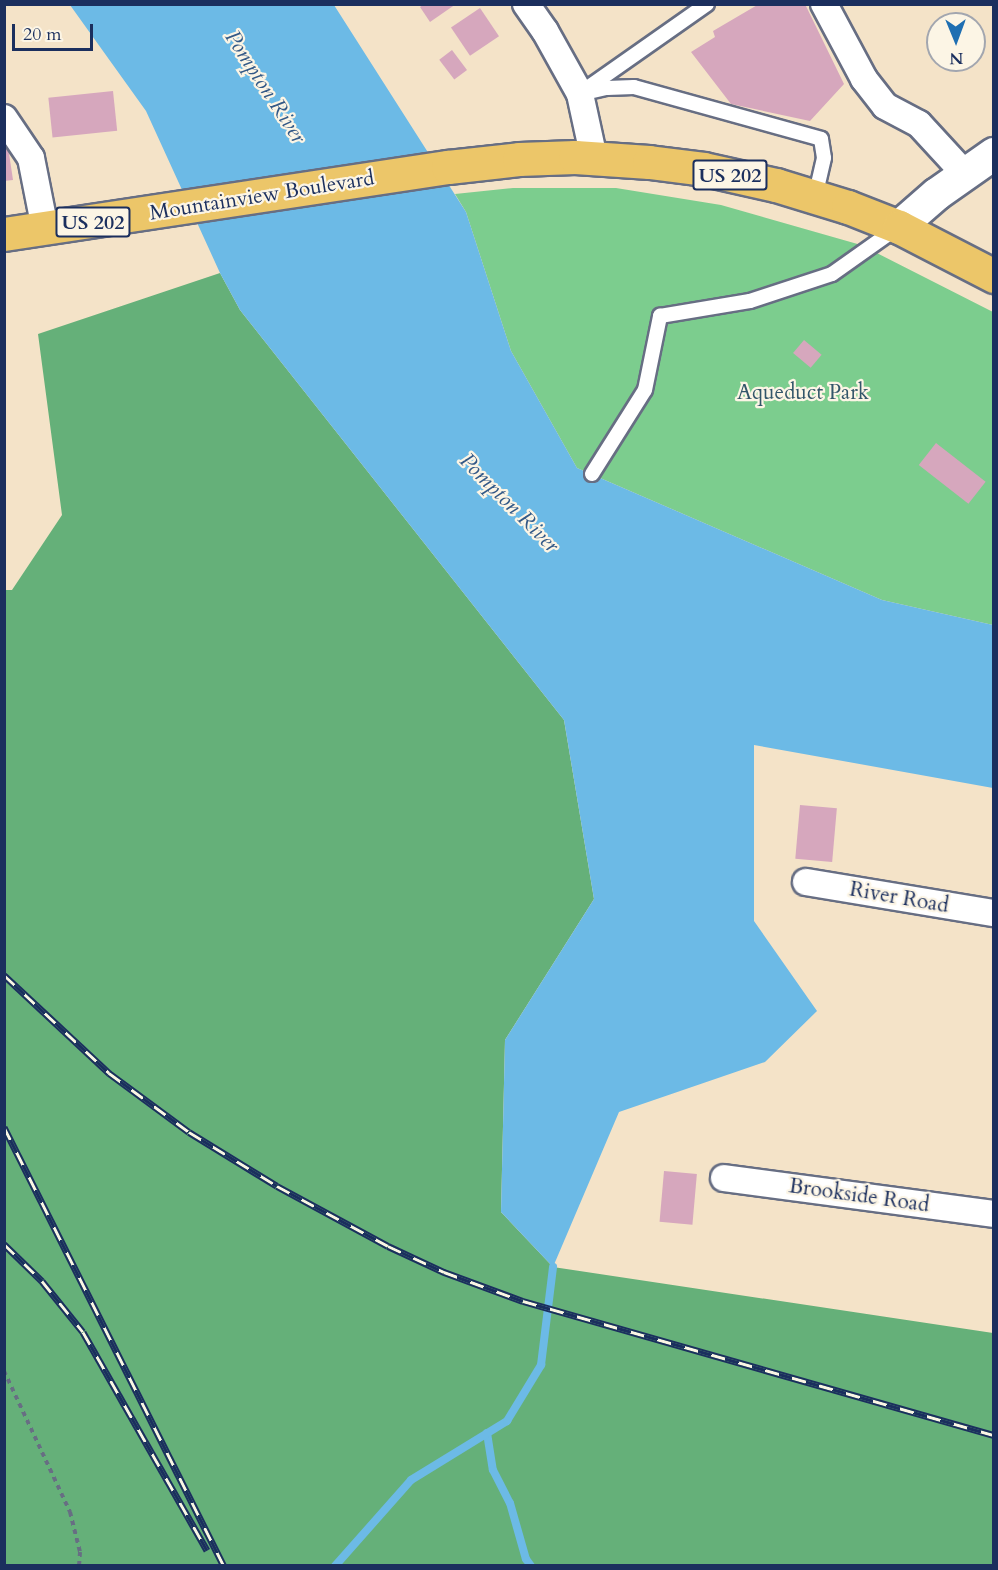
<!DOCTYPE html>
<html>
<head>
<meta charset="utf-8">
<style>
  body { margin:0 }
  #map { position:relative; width:998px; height:1570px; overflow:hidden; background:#f4e3c8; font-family:Cardo,serif }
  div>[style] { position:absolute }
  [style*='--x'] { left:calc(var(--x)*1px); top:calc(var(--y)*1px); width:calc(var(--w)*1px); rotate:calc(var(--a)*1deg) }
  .green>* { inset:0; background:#7ccd8e }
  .forest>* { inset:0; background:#65b079 }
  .water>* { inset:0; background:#6cbae6 }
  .stream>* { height:8px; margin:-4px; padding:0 4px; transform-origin:4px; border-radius:4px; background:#6cbae6 }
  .building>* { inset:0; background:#d6a7bd; transform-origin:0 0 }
  .path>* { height:4px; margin-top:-2px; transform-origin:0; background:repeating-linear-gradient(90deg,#676e83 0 4.5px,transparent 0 9px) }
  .roads { filter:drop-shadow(2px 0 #676e83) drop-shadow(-2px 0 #676e83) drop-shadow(0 2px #676e83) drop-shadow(0 -2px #676e83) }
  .service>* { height:14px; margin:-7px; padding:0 7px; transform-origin:7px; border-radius:7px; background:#fff }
  .minor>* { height:26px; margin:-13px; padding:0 13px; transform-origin:13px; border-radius:13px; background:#fff }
  .tertiary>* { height:32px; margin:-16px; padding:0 16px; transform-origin:16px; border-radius:16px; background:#fff }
  .primary>* { height:33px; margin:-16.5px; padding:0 16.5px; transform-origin:16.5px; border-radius:16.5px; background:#ecc669 }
  .rail>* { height:7px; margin-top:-3.5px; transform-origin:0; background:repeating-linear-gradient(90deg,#fcf5e5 0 14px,#1b2f5e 0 28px); box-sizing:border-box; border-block:2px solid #1b2f5e }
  span { translate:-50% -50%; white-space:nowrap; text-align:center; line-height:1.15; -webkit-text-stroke:4.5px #fcf5e5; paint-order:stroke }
  .shield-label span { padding:2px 4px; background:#fcf5e5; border:2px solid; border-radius:4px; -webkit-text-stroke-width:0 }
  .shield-label { font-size:20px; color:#1b2f5e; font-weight:700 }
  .street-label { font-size:21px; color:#1b2f5e }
  .park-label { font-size:21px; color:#33566a }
  .water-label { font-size:22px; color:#335987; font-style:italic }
  .frame { position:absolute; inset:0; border:6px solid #1b2f5e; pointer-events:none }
  .north { position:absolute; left:926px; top:12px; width:60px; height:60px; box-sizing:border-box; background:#fcf5e5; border:2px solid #a2a6af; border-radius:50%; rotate:179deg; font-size:16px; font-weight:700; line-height:24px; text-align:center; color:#1b2f5e }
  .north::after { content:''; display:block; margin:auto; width:21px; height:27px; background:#1f6fb2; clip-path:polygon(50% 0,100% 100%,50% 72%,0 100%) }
  .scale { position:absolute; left:12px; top:24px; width:81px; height:27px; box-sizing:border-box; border:3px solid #1b2f5e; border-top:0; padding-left:8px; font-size:18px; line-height:21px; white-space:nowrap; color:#1b2f5e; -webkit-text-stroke:4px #fcf5e5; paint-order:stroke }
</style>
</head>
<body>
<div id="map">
  <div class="green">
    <i style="clip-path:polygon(513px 188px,616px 188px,721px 205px,861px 245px,993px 312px,993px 625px,882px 600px,577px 468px,511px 351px,466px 212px,455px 194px)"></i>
  </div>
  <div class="forest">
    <i style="clip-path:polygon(220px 273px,240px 310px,564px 720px,594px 899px,505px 1040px,501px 1212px,553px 1267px,993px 1333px,993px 1565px,5px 1565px,4px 590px,12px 590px,62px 515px,38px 334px)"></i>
  </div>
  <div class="water">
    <i style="clip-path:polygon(70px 5px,334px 5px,466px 212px,511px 351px,577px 468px,882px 600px,993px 625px,993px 788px,754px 745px,754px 921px,817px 1011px,765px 1062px,619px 1112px,553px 1267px,501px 1212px,505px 1040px,594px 899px,564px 720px,240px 310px,220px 273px,146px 111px)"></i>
  </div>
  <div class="stream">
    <i style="--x:487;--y:1433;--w:37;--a:81"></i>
    <i style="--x:493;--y:1470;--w:37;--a:63"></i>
    <i style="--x:510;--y:1503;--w:58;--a:74.1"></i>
    <i style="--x:526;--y:1559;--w:9;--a:54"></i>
    <i style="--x:335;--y:1566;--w:115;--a:-48.5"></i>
    <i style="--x:411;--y:1480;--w:113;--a:-31.6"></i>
    <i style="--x:507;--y:1421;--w:66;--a:-58.7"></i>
    <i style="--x:541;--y:1365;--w:99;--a:-83"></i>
  </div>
  <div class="building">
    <i style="clip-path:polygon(424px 4px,456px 4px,430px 22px,420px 7px)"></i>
    <i style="clip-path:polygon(759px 4px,805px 4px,844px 84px,810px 121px,731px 104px,691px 52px,715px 37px,713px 31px)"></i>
    <i style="left:480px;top:8px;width:34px;height:35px;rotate:56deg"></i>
    <i style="left:452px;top:50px;width:25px;height:16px;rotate:53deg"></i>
    <i style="left:113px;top:91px;width:40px;height:65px;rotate:84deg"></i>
    <i style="clip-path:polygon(4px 140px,7px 140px,13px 180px,4px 181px)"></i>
    <i style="left:804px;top:340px;width:23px;height:17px;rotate:40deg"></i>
    <i style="left:936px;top:443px;width:63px;height:28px;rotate:38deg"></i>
    <i style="left:800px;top:805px;width:37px;height:54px;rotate:5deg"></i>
    <i style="left:664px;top:1171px;width:33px;height:51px;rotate:5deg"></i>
  </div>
  <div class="path">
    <i style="--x:4;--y:1371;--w:156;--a:64.9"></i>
    <i style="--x:70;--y:1512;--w:41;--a:76"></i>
    <i style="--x:80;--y:1552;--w:14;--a:94"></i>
  </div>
  <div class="roads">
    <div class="service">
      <i style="--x:586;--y:89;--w:148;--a:-35.1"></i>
      <i style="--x:580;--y:94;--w:28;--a:-13"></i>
      <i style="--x:607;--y:88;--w:27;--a:-2"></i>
      <i style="--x:634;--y:87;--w:194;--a:15.5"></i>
      <i style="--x:821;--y:139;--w:19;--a:81"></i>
      <i style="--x:824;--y:158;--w:40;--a:103"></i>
      <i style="--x:592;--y:474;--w:99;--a:-57.8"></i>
      <i style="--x:645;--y:390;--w:76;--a:-78.5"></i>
      <i style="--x:660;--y:316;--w:91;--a:-9.5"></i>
      <i style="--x:750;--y:301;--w:86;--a:-18.2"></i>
      <i style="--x:832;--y:274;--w:80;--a:-35.3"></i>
    </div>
    <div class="minor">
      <i style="--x:526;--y:4;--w:33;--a:55"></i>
      <i style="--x:545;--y:31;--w:72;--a:60.9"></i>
      <i style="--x:580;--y:94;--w:66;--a:77.7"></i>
      <i style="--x:824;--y:4;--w:85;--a:61.9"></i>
      <i style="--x:864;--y:79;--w:34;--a:52"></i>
      <i style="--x:885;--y:106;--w:38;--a:28"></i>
      <i style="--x:919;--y:124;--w:68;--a:47.4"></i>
      <i style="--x:4;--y:118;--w:48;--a:56"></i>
      <i style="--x:31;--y:158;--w:72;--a:78.8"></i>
      <i style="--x:806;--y:882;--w:191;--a:9.4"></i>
      <i style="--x:724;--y:1178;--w:272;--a:7.6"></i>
    </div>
    <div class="tertiary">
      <i style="--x:899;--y:227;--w:50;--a:-41"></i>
      <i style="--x:937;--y:194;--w:70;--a:-35.1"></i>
    </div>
    <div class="primary">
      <i style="--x:4;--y:234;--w:449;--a:-8.6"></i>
      <i style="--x:448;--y:167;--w:71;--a:-6.4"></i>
      <i style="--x:519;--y:159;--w:56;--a:-2"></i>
      <i style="--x:575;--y:157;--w:74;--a:3.9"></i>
      <i style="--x:649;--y:162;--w:55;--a:7.3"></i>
      <i style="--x:704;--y:169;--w:74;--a:12.5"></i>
      <i style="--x:776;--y:185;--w:75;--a:17"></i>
      <i style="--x:848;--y:207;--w:55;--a:21.4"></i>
      <i style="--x:899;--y:227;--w:107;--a:27.3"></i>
    </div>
  </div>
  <div class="rail">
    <i style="--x:4;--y:975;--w:144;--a:43"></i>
    <i style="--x:109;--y:1073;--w:99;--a:36.4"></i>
    <i style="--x:189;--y:1132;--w:103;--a:31.5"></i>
    <i style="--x:277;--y:1186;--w:126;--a:28.4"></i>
    <i style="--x:388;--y:1246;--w:62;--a:24.9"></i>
    <i style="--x:444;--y:1272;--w:84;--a:20.2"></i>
    <i style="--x:523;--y:1301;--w:490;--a:15.9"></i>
    <i style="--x:4;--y:1127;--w:491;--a:63.4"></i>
    <i style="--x:4;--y:1244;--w:53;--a:44.2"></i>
    <i style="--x:42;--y:1281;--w:65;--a:51.2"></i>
    <i style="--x:83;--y:1332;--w:251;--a:60.4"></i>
  </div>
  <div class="shield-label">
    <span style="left:730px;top:175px">US 202</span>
    <span style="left:93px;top:222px">US 202</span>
  </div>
  <div class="street-label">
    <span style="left:262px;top:196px;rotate:-9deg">Mountainview Boulevard</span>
    <span style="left:899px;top:898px;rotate:10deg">River Road</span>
    <span style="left:859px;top:1196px;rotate:8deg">Brookside Road</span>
  </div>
  <div class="park-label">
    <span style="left:803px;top:393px">Aqueduct Park</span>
  </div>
  <div class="water-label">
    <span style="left:265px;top:87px;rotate:57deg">Pompton River</span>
    <span style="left:509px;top:503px;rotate:45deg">Pompton River</span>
  </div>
  <div class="frame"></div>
  <div class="north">N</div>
  <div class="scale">20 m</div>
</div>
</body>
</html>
